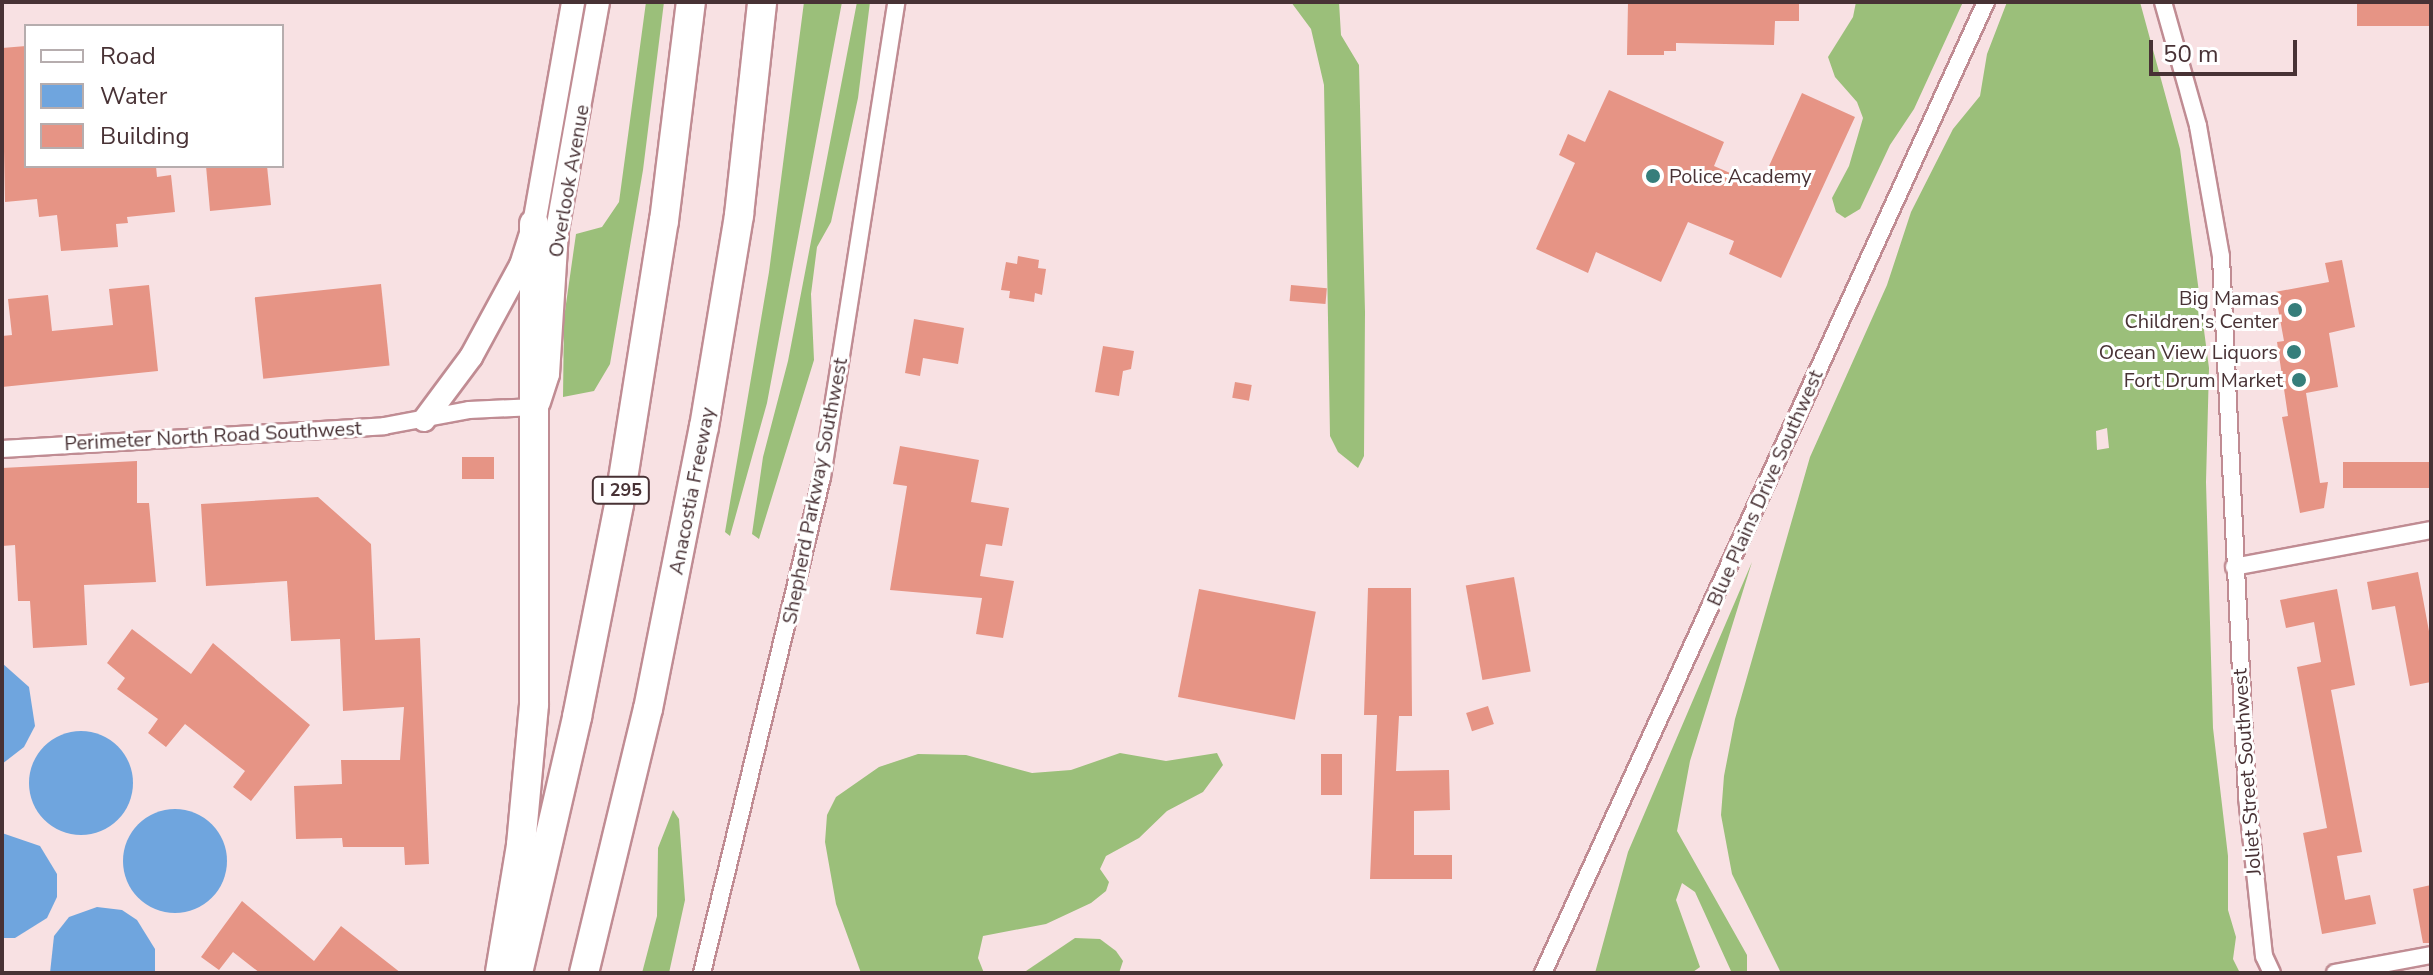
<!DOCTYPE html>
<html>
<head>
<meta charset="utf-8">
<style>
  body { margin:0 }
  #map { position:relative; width:2433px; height:975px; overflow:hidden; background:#f8e1e3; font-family:"Nunito Sans",sans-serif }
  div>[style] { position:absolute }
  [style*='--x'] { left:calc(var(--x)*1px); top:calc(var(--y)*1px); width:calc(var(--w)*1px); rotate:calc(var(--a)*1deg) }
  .forest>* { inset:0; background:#9bbf7a }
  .water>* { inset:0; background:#6fa5de }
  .round { border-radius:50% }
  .building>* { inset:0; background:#e69485; transform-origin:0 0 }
  .roads { filter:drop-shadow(2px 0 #c08c93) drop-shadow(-2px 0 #c08c93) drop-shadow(0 2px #c08c93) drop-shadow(0 -2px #c08c93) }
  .street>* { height:16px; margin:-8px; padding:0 8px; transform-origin:8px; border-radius:8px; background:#fff }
  .secondary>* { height:22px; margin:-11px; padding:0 11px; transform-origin:11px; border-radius:11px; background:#fff }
  .highway>* { height:28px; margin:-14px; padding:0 14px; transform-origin:14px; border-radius:14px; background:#fff }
  .dots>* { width:22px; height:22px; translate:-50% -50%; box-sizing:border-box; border:4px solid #fff; border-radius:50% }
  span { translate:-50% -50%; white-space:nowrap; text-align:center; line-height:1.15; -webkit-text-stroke:6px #fff; paint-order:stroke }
  .shield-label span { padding:2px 6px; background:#fff; border:2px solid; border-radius:6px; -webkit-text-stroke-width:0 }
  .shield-label { font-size:18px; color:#483235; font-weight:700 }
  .poi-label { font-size:20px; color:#483235 }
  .left { translate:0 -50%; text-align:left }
  .right { translate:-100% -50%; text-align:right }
  .street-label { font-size:20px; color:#483235 }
  .frame { position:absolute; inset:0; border:4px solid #483235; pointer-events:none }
  .legend { position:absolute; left:24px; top:24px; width:260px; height:144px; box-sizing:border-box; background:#fff; border:2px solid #b6adae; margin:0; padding:10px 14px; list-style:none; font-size:24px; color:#483235 }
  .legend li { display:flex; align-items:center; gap:16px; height:40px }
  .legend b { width:40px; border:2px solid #b6adae }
  .scale { position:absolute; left:2149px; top:40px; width:148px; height:36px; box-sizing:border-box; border:4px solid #483235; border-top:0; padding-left:10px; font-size:24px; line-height:28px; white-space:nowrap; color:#483235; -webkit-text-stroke:6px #fff; paint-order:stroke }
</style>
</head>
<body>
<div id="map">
  <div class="forest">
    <i style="clip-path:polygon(646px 2px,664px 2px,643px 170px,610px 364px,594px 391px,563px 397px,564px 318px,576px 234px,602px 227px,619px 202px)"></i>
    <i style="clip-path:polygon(804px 2px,842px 2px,767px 403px,730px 536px,725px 532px,769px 272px)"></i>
    <i style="clip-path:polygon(857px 2px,870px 2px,858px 98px,831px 222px,817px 247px,811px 294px,814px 360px,759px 539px,752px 534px,763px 457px,788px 361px)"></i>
    <i style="clip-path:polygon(1291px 2px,1339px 2px,1341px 35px,1359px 65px,1365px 312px,1364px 456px,1358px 468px,1338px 452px,1330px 436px,1324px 85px,1311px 29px)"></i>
    <i style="clip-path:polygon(1856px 2px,1963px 2px,1914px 109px,1890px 145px,1860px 209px,1845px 218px,1836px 212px,1832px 198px,1849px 166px,1863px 118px,1857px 102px,1835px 77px,1828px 57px,1853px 17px)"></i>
    <i style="clip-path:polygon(evenodd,2007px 2px,2140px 2px,2180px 149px,2209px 368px,2206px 482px,2213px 728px,2228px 856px,2228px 910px,2236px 937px,2233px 959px,2240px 973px,1781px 973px,1732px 874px,1721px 815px,1724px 776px,1735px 719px,1810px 457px,1887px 285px,1911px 212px,1953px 129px,1980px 96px,1987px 54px,2007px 2px,2107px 428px,2109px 448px,2097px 450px,2096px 431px,2107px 428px)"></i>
    <i style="clip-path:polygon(1752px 562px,1690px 761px,1677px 831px,1747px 955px,1747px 971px,1731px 971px,1695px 892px,1682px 883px,1676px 900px,1700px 967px,1693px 972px,1595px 973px,1628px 852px)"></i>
    <i style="clip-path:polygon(1120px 753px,1166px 761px,1217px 753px,1223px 765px,1203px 792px,1167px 811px,1139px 838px,1106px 856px,1100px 869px,1109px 882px,1106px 891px,1091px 903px,1046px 924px,983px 936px,978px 958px,984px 973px,861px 973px,836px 904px,825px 842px,827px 815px,836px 797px,879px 767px,918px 754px,966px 755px,1032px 773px,1071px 770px)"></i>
    <i style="clip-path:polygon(673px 810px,679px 819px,685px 900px,669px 973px,642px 973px,657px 916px,658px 848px)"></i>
    <i style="clip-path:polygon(1075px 938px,1100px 939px,1116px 951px,1123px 961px,1119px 973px,1023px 973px)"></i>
  </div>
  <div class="water">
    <i style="clip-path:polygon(2px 663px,29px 687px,35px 726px,24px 747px,2px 764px)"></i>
    <i class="round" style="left:29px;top:731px;width:104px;height:104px"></i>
    <i class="round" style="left:123px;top:809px;width:104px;height:104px"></i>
    <i style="clip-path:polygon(2px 833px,40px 846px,57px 874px,57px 897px,47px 918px,15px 938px,2px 938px)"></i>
    <i style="clip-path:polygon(97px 907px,122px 910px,137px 920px,155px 949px,155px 973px,50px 973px,54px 936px,69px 917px)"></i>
  </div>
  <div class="building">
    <i style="clip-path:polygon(1628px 2px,1799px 2px,1799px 21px,1775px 21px,1774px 45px,1676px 43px,1676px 51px,1664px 51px,1664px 55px,1627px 55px)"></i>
    <i style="left:2357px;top:2px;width:74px;height:24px"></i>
    <i style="clip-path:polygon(26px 46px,26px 166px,156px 166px,157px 177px,171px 175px,175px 212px,127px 217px,128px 223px,116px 224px,118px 247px,61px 251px,57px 215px,39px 217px,37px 199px,5px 202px,2px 48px)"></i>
    <i style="clip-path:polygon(1609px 90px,1724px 142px,1714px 166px,1760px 186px,1802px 93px,1855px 117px,1781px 278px,1729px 254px,1734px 241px,1688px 222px,1661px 282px,1596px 252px,1588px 273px,1536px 249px,1575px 163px,1559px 155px,1568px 134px,1585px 142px)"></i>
    <i style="clip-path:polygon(206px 166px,267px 166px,271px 205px,210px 211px)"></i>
    <i style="clip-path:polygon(1018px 256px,1039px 260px,1038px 268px,1046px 269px,1042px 295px,1035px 293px,1034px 302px,1009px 298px,1010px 291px,1001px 290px,1006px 262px,1017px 264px)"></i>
    <i style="clip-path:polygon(2342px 260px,2355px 327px,2329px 333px,2338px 387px,2306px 393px,2320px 483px,2328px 482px,2324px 508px,2300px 513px,2282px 417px,2288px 416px,2277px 342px,2284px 341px,2275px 292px,2329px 282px,2325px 263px)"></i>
    <i style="left:381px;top:284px;width:82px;height:127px;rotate:84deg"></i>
    <i style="clip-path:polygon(149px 285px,158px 371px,2px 387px,2px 336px,12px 335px,8px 299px,48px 295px,52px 331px,113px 325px,109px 289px)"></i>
    <i style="left:1291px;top:285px;width:36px;height:16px;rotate:5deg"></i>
    <i style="clip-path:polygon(914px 319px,964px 328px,958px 364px,923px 358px,920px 376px,905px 373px)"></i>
    <i style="clip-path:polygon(1103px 346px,1134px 351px,1131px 369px,1123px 371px,1119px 396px,1095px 392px)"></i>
    <i style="left:1235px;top:382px;width:17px;height:16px;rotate:10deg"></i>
    <i style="clip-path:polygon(900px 446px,979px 460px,971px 502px,1009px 508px,1002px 546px,986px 544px,980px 576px,1014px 581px,1003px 638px,976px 634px,982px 598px,890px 590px,907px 486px,893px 484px)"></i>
    <i style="left:494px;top:457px;width:22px;height:32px;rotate:90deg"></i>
    <i style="clip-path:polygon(137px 461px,137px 503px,149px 503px,156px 582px,84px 585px,87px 645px,33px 648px,30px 601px,18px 601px,15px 545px,2px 546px,2px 468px)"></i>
    <i style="left:2431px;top:462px;width:26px;height:88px;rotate:90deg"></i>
    <i style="clip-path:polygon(318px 497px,371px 544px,375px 640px,420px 638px,429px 864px,405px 865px,404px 847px,343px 847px,342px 838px,296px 839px,294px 786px,342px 784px,341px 760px,400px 760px,404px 707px,343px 711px,340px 639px,291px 641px,287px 581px,206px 586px,201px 504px)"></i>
    <i style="clip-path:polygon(2418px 572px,2431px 642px,2431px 682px,2410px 686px,2395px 606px,2372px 610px,2367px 582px)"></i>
    <i style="left:1514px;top:577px;width:96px;height:49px;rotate:80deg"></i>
    <i style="clip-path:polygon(1368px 588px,1411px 588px,1412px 716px,1399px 716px,1396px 771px,1449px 770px,1450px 810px,1414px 811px,1414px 855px,1452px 855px,1452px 879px,1370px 879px,1377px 715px,1364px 715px)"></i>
    <i style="left:1199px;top:589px;width:119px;height:110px;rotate:11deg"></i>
    <i style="clip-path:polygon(2337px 589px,2355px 685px,2331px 690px,2362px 852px,2337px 856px,2345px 900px,2370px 895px,2376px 924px,2322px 934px,2303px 833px,2327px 828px,2297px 667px,2321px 662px,2314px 622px,2286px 628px,2280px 600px)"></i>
    <i style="clip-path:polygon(132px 629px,191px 674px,213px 643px,310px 725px,251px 801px,233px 787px,245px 771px,185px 724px,166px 747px,148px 733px,158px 719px,117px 689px,125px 678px,107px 663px)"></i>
    <i style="left:1488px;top:706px;width:19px;height:23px;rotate:72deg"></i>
    <i style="left:1321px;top:754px;width:21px;height:41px"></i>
    <i style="clip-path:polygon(2431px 885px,2431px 943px,2423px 943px,2413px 889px)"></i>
    <i style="clip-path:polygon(242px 901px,314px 961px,341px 926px,401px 973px,260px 973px,233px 952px,219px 970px,201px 957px)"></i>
  </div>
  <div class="roads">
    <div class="street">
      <i style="--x:2163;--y:2;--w:129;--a:74.2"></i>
      <i style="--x:2198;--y:126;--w:133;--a:80"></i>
      <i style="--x:2221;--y:257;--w:541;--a:87.24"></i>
      <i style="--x:2247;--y:797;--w:160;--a:83.9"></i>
      <i style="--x:2264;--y:956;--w:19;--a:65"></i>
      <i style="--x:2;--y:449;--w:383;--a:-3.4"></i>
      <i style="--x:384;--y:426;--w:86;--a:-10.7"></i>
      <i style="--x:469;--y:410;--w:67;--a:-2.6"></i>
      <i style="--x:2234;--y:567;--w:200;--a:-10.6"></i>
      <i style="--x:702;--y:973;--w:510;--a:-76.4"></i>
      <i style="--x:822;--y:477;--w:481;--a:-81.1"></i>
      <i style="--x:1543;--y:973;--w:1067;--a:-65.48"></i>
      <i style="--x:2335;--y:973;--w:98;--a:-10.6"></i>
    </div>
    <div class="secondary">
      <i style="--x:539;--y:402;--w:29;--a:-72"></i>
      <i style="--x:548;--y:374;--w:144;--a:-86.4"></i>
      <i style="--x:557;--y:230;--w:232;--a:-79.8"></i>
      <i style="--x:424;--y:420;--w:79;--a:-53.3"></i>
      <i style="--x:471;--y:357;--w:105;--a:-61.5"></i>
      <i style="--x:521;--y:265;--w:43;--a:-72.4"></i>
      <i style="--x:534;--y:224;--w:225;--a:-80"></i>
    </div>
    <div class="highway">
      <i style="--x:500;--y:972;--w:129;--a:-80.6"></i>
      <i style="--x:521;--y:845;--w:142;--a:-84.7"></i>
      <i style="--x:534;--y:704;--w:480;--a:-90"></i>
      <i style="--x:518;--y:973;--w:263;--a:-77"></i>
      <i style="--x:577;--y:717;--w:217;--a:-78.8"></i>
      <i style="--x:619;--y:504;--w:287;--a:-81"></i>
      <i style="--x:664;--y:221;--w:221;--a:-83"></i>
      <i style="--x:584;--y:973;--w:272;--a:-76.4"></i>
      <i style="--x:648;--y:709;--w:288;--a:-78.8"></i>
      <i style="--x:704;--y:427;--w:215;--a:-80.6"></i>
      <i style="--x:739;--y:215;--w:214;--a:-83.8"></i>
    </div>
  </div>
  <div class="dots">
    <i style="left:1653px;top:176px;background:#367e7b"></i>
    <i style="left:2295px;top:310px;background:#367e7b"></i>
    <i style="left:2294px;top:352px;background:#367e7b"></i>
    <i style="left:2299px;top:380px;background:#367e7b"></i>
  </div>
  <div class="shield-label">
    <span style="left:621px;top:490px">I 295</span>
  </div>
  <div class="poi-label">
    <span class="left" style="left:1669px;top:176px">Police Academy</span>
    <span class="right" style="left:2279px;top:310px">Big Mamas<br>Children's Center</span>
    <span class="right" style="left:2278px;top:352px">Ocean View Liquors</span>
    <span class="right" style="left:2283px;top:380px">Fort Drum Market</span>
  </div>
  <div class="street-label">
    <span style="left:569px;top:181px;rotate:-80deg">Overlook Avenue</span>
    <span style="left:213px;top:436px;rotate:-3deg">Perimeter North Road Southwest</span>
    <span style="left:1765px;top:488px;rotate:-66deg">Blue Plains Drive Southwest</span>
    <span style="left:692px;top:491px;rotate:-79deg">Anacostia Freeway</span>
    <span style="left:815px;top:491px;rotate:-79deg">Shepherd Parkway Southwest</span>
    <span style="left:2247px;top:772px;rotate:-94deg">Joliet Street Southwest</span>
  </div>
  <div class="frame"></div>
  <ul class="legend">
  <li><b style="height:10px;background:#fff"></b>Road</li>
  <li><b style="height:22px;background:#6fa5de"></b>Water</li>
  <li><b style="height:22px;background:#e69485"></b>Building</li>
  </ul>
  <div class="scale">50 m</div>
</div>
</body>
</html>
